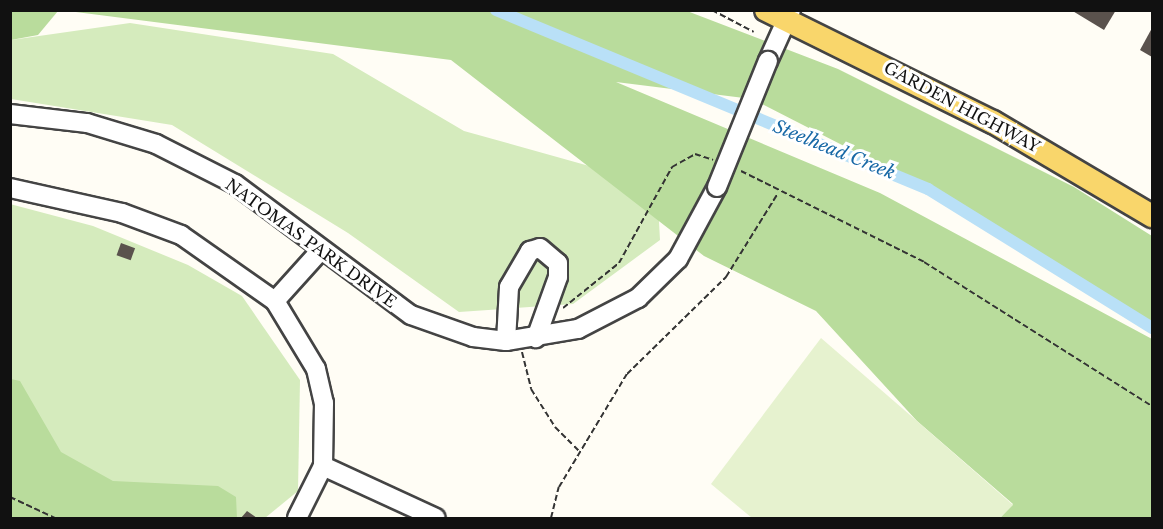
<!DOCTYPE html>
<html>
<head>
<meta charset="utf-8">
<style>
  body { margin:0 }
  #map { position:relative; width:1163px; height:529px; overflow:hidden; background:#fffdf5; font-family:"Libre Baskerville",serif }
  div>[style] { position:absolute }
  [style*='--x'] { left:calc(var(--x)*1px); top:calc(var(--y)*1px); width:calc(var(--w)*1px); rotate:calc(var(--a)*1deg) }
  .green>* { inset:0; background:#d5ebbd }
  .forest>* { inset:0; background:#b9dc9c }
  .pitch>* { inset:0; background:#e6f2cf }
  .canal>* { height:12px; margin:-6px; padding:0 6px; transform-origin:6px; border-radius:6px; background:#b9e0f7 }
  .building>* { inset:0; background:#5a524d; transform-origin:0 0 }
  .path>* { height:2px; margin-top:-1px; transform-origin:0; background:repeating-linear-gradient(90deg,#333 0 6px,transparent 0 9px) }
  .roads { filter:drop-shadow(2px 0 #444) drop-shadow(-2px 0 #444) drop-shadow(0 2px #444) drop-shadow(0 -2px #444) }
  .minor>* { height:18px; margin:-9px; padding:0 9px; transform-origin:9px; border-radius:9px; background:#fff }
  .major>* { height:22px; margin:-11px; padding:0 11px; transform-origin:11px; border-radius:11px; background:#f9d66b }
  .bridges { filter:drop-shadow(2px 0 #444) drop-shadow(-2px 0 #444) drop-shadow(0 2px #444) drop-shadow(0 -2px #444) }
  .minor-bridge>* { height:18px; margin:-9px; padding:0 9px; transform-origin:9px; border-radius:9px; background:#fff }
  span { translate:-50% -50%; white-space:nowrap; text-align:center; line-height:1.15; -webkit-text-stroke:6px #fff; paint-order:stroke }
  .street-label { font-size:16px; color:#111 }
  .water-label { font-size:18px; color:#1768a6; font-style:italic }
  .frame { position:absolute; inset:0; border:12px solid #111; pointer-events:none }
</style>
</head>
<body>
<div id="map">
  <div class="green">
    <i style="clip-path:polygon(130px 23px,333px 54px,464px 131px,657px 185px,660px 240px,573px 304px,459px 312px,348px 233px,172px 125px,11px 99px,11px 40px)"></i>
    <i style="clip-path:polygon(10px 204px,93px 226px,188px 265px,242px 296px,300px 380px,298px 491px,265px 518px,95px 518px,11px 470px)"></i>
  </div>
  <div class="forest">
    <i style="clip-path:polygon(11px 10px,58px 10px,58px 11px,38px 35px,11px 40px)"></i>
    <i style="clip-path:polygon(68px 11px,687px 11px,838px 69px,1074px 187px,1152px 236px,1152px 325px,928px 189px,752px 99px,616px 82px,880px 193px,1152px 339px,1152px 518px,1000px 518px,1013px 504px,917px 421px,816px 311px,704px 256px,451px 60px)"></i>
    <i style="clip-path:polygon(11px 379px,20px 381px,61px 452px,113px 481px,218px 486px,236px 497px,237px 518px,11px 518px)"></i>
  </div>
  <div class="pitch">
    <i style="clip-path:polygon(821px 338px,917px 421px,1013px 505px,1000px 518px,752px 518px,711px 484px)"></i>
  </div>
  <div class="canal">
    <i style="--x:496;--y:10;--w:468;--a:22.5"></i>
    <i style="--x:928;--y:189;--w:264;--a:31.8"></i>
  </div>
  <div class="building">
    <i style="clip-path:polygon(1071px 10px,1116px 10px,1104px 30px)"></i>
    <i style="clip-path:polygon(1152px 28px,1152px 57px,1140px 50px)"></i>
    <i style="left:121px;top:243px;width:15px;height:13px;rotate:20deg"></i>
    <i style="clip-path:polygon(247px 511px,257px 518px,241px 518px)"></i>
  </div>
  <div class="path">
    <i style="--x:712;--y:10;--w:47;--a:27.6"></i>
    <i style="--x:741;--y:171;--w:204;--a:26.4"></i>
    <i style="--x:924;--y:262;--w:270;--a:32.3"></i>
    <i style="--x:563;--y:308;--w:72;--a:-38.8"></i>
    <i style="--x:619;--y:263;--w:110;--a:-61.1"></i>
    <i style="--x:672;--y:167;--w:26;--a:-29"></i>
    <i style="--x:695;--y:154;--w:19;--a:18"></i>
    <i style="--x:522;--y:352;--w:38;--a:76"></i>
    <i style="--x:531;--y:389;--w:45;--a:57.7"></i>
    <i style="--x:555;--y:427;--w:34;--a:45"></i>
    <i style="--x:10;--y:497;--w:50;--a:25"></i>
    <i style="--x:551;--y:518;--w:32;--a:-76"></i>
    <i style="--x:559;--y:487;--w:132;--a:-59"></i>
    <i style="--x:627;--y:374;--w:139;--a:-44.4"></i>
    <i style="--x:726;--y:277;--w:99;--a:-58.2"></i>
  </div>
  <div class="roads">
    <div class="minor">
      <i style="--x:768;--y:61;--w:56;--a:-65.7"></i>
      <i style="--x:10;--y:114;--w:78;--a:6.7"></i>
      <i style="--x:87;--y:123;--w:72;--a:16.9"></i>
      <i style="--x:156;--y:144;--w:89;--a:26.9"></i>
      <i style="--x:235;--y:184;--w:219;--a:36.7"></i>
      <i style="--x:411;--y:315;--w:66;--a:19.5"></i>
      <i style="--x:473;--y:337;--w:33;--a:7"></i>
      <i style="--x:506;--y:341;--w:73;--a:-9.5"></i>
      <i style="--x:578;--y:329;--w:68;--a:-27.3"></i>
      <i style="--x:638;--y:298;--w:56;--a:-44.3"></i>
      <i style="--x:678;--y:259;--w:82;--a:-61.6"></i>
      <i style="--x:10;--y:188;--w:115;--a:12.6"></i>
      <i style="--x:122;--y:213;--w:63;--a:20.4"></i>
      <i style="--x:181;--y:235;--w:115;--a:35.1"></i>
      <i style="--x:275;--y:301;--w:79;--a:58.9"></i>
      <i style="--x:316;--y:369;--w:35;--a:77"></i>
      <i style="--x:324;--y:403;--w:63;--a:90.9"></i>
      <i style="--x:323;--y:466;--w:58;--a:116.6"></i>
      <i style="--x:275;--y:301;--w:69;--a:-48"></i>
      <i style="--x:506;--y:341;--w:54;--a:-86.8"></i>
      <i style="--x:509;--y:287;--w:42;--a:-59.7"></i>
      <i style="--x:530;--y:251;--w:10;--a:-17"></i>
      <i style="--x:540;--y:248;--w:23;--a:40"></i>
      <i style="--x:558;--y:263;--w:14;--a:90"></i>
      <i style="--x:558;--y:277;--w:65;--a:109.8"></i>
      <i style="--x:323;--y:466;--w:124;--a:24.7"></i>
    </div>
    <div class="major">
      <i style="--x:766;--y:10;--w:253;--a:26.3"></i>
      <i style="--x:993;--y:122;--w:185;--a:30.6"></i>
    </div>
  </div>
  <div class="bridges">
    <div class="minor-bridge">
      <i style="--x:717;--y:187;--w:136;--a:-68"></i>
    </div>
  </div>
  <div class="street-label">
    <span style="left:962px;top:107px;rotate:28deg">GARDEN HIGHWAY</span>
    <span style="left:311px;top:243px;rotate:36deg">NATOMAS PARK DRIVE</span>
  </div>
  <div class="water-label">
    <span style="left:834px;top:150px;rotate:22deg">Steelhead Creek</span>
  </div>
  <div class="frame"></div>
</div>
</body>
</html>
